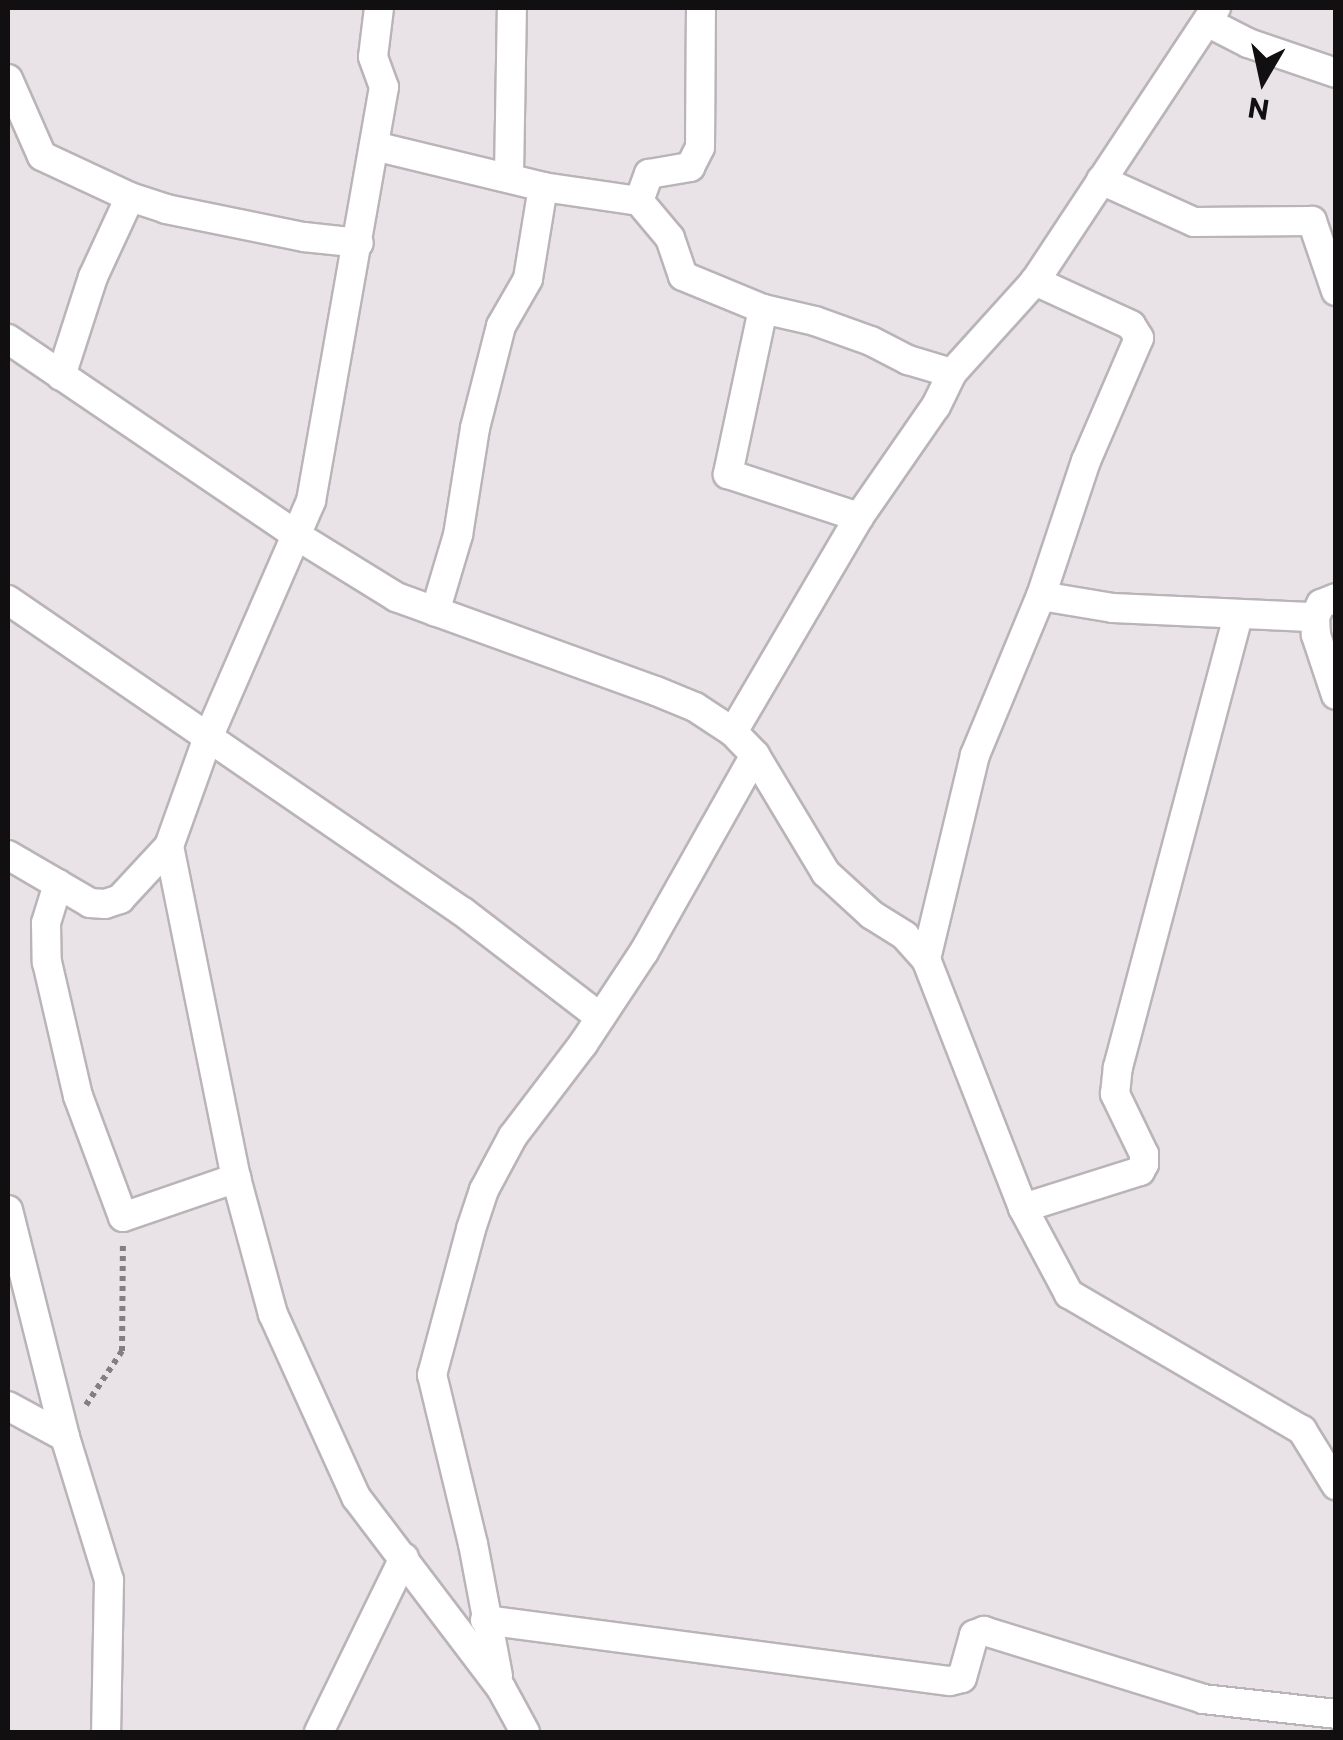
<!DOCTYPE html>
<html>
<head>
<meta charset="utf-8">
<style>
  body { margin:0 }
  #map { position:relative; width:1343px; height:1740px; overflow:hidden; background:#e9e3e8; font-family:Commissioner,sans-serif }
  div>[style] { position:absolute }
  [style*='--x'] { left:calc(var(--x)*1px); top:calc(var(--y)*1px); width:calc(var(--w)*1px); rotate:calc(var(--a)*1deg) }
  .path>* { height:6px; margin-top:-3px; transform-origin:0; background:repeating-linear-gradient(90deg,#837e82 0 5px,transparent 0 10px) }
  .roads { filter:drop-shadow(2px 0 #bab4b9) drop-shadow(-2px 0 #bab4b9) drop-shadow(0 2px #bab4b9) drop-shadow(0 -2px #bab4b9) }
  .minor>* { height:28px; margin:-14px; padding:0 14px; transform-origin:14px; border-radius:14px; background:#fff }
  span { translate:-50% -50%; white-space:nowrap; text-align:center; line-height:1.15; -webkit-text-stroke:9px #e9e3e8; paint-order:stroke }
  .frame { position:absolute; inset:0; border:10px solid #110f10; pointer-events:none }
  .north { position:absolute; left:1213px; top:30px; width:100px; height:100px; -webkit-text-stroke:8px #e9e3e8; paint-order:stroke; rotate:189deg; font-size:28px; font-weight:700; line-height:40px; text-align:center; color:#110f10 }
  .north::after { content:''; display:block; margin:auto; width:35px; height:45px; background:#110f10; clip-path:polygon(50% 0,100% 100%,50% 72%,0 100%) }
</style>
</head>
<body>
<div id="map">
  <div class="path">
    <i style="--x:86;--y:1405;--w:65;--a:-56.3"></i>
    <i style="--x:122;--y:1351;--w:108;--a:-89.5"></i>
  </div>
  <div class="roads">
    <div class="minor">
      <i style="--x:379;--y:8;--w:49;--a:97"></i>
      <i style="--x:373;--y:57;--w:32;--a:70"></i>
      <i style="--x:384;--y:87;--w:420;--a:100"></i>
      <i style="--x:311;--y:501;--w:261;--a:113.5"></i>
      <i style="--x:207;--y:740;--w:113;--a:109.7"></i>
      <i style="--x:169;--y:846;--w:339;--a:78.6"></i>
      <i style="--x:236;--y:1178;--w:141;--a:74.8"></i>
      <i style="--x:273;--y:1314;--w:201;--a:65.6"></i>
      <i style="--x:356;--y:1497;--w:240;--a:52.8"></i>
      <i style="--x:501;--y:1688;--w:50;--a:61.4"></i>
      <i style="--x:1209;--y:23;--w:44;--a:27.1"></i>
      <i style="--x:1248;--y:43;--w:93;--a:18.8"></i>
      <i style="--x:8;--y:79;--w:84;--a:66.2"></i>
      <i style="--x:42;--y:156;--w:97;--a:25"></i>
      <i style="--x:130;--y:197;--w:38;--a:18"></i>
      <i style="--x:166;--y:209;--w:141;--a:11.5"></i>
      <i style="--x:304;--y:237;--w:55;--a:6.2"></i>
      <i style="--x:374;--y:146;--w:174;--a:13.6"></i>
      <i style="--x:543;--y:187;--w:93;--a:99.3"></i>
      <i style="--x:528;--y:279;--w:54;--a:119.9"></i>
      <i style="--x:501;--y:326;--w:105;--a:104.3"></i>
      <i style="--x:475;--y:428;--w:108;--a:99"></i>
      <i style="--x:458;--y:535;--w:80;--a:106.6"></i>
      <i style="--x:509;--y:175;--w:167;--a:-89"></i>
      <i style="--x:1101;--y:180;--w:102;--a:24.3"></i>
      <i style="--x:1194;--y:222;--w:118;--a:-0.5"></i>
      <i style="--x:1312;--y:221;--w:74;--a:71.1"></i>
      <i style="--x:543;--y:187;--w:97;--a:8.3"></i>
      <i style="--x:639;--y:201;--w:48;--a:50"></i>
      <i style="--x:670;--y:238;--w:40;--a:71.1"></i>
      <i style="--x:683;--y:276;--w:87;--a:22.4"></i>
      <i style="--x:763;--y:309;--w:53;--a:13"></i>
      <i style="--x:815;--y:321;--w:59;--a:19.7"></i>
      <i style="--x:871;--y:341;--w:42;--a:27.2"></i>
      <i style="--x:908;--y:360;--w:46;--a:16.5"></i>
      <i style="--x:639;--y:201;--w:29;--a:-70"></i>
      <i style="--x:649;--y:174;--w:42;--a:-9.7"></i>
      <i style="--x:690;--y:167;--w:22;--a:-63"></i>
      <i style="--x:700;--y:147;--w:139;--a:-89.6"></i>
      <i style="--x:763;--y:309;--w:169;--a:102"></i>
      <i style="--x:728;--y:474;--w:138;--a:18.2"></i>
      <i style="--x:8;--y:339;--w:352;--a:34.2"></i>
      <i style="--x:299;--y:537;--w:114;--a:31.7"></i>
      <i style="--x:396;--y:597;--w:276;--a:19.9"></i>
      <i style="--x:656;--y:691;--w:42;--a:22.3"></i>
      <i style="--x:695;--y:707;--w:45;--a:33.3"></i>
      <i style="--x:733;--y:732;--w:32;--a:46"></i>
      <i style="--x:755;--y:755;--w:138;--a:59"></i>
      <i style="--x:826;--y:873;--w:62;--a:42.4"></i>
      <i style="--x:872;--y:915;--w:39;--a:32"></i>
      <i style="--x:905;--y:936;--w:31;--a:48"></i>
      <i style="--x:926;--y:959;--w:267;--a:68.7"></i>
      <i style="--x:1023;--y:1208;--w:98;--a:61.9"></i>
      <i style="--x:1069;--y:1294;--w:270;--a:30.3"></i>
      <i style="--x:1302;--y:1430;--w:65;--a:58.3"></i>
      <i style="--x:61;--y:376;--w:104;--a:-72.1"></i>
      <i style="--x:93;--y:277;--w:88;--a:-65.2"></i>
      <i style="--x:1041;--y:596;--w:73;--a:9.5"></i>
      <i style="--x:1113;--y:608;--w:202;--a:2.6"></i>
      <i style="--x:1336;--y:598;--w:16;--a:158"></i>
      <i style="--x:1321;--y:604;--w:14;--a:115"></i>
      <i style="--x:1315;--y:617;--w:18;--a:87"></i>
      <i style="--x:1316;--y:635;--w:63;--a:71.6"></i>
      <i style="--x:8;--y:600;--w:552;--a:34.44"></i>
      <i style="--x:463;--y:912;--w:173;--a:37.5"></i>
      <i style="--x:733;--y:732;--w:249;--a:-59.6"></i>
      <i style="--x:859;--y:517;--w:135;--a:-55.3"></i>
      <i style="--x:936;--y:406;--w:37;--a:-64"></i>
      <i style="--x:952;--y:373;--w:124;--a:-47.9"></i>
      <i style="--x:1035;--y:281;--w:328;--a:-56.5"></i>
      <i style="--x:8;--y:855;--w:95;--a:30.3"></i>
      <i style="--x:90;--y:903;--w:15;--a:4"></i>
      <i style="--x:105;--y:904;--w:16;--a:-18"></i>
      <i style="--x:120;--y:899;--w:72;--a:-47.2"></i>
      <i style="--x:58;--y:884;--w:41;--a:107.1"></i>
      <i style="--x:46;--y:923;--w:39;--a:89"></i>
      <i style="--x:47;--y:962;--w:138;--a:77"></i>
      <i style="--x:78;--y:1096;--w:129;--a:69.6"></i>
      <i style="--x:123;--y:1217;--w:120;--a:-19"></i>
      <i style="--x:926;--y:959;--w:210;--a:-76.5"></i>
      <i style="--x:975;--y:755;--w:172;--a:-67.5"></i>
      <i style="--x:1041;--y:596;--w:142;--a:-71.6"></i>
      <i style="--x:1086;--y:461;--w:134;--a:-66.7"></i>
      <i style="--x:1139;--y:338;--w:15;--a:-122"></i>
      <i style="--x:1131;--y:325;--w:106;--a:-155.4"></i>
      <i style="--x:1023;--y:1208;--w:123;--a:-17.5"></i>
      <i style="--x:1140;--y:1171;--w:8;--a:-60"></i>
      <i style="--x:1144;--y:1164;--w:10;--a:-90"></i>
      <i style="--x:1144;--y:1154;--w:67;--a:-115.8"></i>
      <i style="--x:1115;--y:1094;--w:27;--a:-84"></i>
      <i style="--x:1118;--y:1067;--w:467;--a:-75.1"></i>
      <i style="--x:8;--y:1210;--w:234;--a:75.9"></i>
      <i style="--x:65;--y:1437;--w:65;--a:-151.5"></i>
      <i style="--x:65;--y:1437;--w:150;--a:72.9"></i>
      <i style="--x:109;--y:1580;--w:152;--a:91.1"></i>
      <i style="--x:485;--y:1620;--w:469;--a:7.5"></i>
      <i style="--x:950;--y:1681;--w:12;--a:-14"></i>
      <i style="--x:962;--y:1678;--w:45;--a:-74.4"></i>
      <i style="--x:974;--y:1635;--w:11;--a:-22"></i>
      <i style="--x:984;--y:1631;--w:229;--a:17.2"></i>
      <i style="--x:1203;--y:1699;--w:134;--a:6.4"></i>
      <i style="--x:498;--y:1676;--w:134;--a:-100.7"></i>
      <i style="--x:473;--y:1544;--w:174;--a:-103.6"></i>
      <i style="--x:432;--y:1375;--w:151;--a:-75"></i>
      <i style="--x:471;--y:1229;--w:41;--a:-71.6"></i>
      <i style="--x:484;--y:1190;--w:61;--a:-61.8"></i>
      <i style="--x:513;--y:1136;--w:116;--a:-52.7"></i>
      <i style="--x:583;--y:1044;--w:110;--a:-56.5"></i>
      <i style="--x:644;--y:952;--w:226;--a:-60.6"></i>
      <i style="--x:319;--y:1732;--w:194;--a:-64"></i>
    </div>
  </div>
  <div class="frame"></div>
  <div class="north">N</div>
</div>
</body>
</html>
